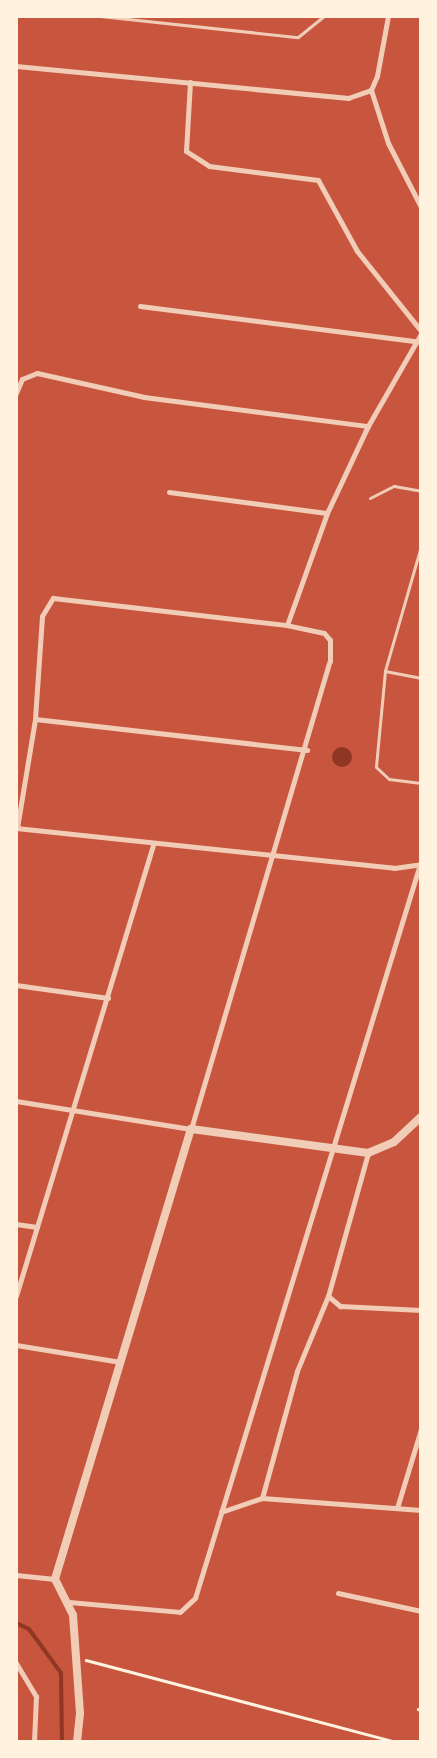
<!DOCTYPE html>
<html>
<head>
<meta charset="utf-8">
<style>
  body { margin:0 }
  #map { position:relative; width:437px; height:1758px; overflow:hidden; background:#c8553d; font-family:Manrope,sans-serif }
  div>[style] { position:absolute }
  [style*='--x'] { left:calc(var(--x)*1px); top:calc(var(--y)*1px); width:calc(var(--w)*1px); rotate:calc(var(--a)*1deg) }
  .water>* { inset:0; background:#8f3625 }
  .round { border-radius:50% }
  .stream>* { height:4px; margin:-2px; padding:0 2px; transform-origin:2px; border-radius:2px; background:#8f3625 }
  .path>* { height:2.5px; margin:-1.25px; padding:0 1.25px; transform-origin:1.25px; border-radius:1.25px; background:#fff3e0 }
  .service>* { height:3px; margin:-1.5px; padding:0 1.5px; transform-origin:1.5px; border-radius:1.5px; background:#f1ccb7 }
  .minor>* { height:5px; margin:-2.5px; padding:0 2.5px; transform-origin:2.5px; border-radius:2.5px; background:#f1ccb7 }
  .tertiary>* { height:8px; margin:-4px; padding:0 4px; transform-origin:4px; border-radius:4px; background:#f1ccb7 }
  span { translate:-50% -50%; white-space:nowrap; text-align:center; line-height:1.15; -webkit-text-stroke:4px #fff3e0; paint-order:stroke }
  .frame { position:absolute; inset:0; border:18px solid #fff3e0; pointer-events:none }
</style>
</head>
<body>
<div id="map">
  <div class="water">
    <i class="round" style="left:332px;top:747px;width:20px;height:20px"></i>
  </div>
  <div class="stream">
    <i style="--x:16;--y:1623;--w:14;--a:25"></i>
    <i style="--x:29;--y:1629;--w:54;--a:54"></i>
    <i style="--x:61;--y:1673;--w:69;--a:89.2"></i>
  </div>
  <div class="path">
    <i style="--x:86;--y:1660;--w:321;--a:14.8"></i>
    <i style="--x:418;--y:1709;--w:3;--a:18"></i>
  </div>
  <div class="service">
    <i style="--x:100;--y:16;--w:199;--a:6.1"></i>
    <i style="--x:298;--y:37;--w:33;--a:-39"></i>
    <i style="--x:370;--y:498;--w:27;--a:-27"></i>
    <i style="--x:394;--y:486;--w:27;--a:10"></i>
    <i style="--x:421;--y:546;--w:130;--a:106.1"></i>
    <i style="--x:385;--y:671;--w:96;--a:95.4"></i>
    <i style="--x:376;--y:767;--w:18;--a:43"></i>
    <i style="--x:389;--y:779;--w:32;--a:7"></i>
    <i style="--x:385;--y:671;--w:37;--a:11"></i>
  </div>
  <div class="minor">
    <i style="--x:16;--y:66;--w:334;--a:5.5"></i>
    <i style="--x:348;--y:98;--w:24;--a:-19"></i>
    <i style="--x:371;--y:90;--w:15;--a:-67"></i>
    <i style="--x:377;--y:76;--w:61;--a:-79.6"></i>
    <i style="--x:190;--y:82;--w:69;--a:93.3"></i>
    <i style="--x:186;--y:151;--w:27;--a:33"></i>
    <i style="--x:209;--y:166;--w:110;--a:7.3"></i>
    <i style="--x:318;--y:180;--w:81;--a:61.2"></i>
    <i style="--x:357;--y:251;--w:102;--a:51.3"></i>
    <i style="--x:371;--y:90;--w:56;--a:72.2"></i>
    <i style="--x:388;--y:143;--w:72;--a:62.7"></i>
    <i style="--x:140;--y:306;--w:282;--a:7.3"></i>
    <i style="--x:16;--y:393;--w:15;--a:-67"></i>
    <i style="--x:22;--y:379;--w:16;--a:-22"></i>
    <i style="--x:37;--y:373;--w:110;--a:12.6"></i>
    <i style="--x:144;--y:397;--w:226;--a:7.4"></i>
    <i style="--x:169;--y:492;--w:159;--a:7.6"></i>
    <i style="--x:35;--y:719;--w:274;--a:6.5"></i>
    <i style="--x:16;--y:828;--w:380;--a:6"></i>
    <i style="--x:394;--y:868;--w:27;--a:-8"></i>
    <i style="--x:17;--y:828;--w:110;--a:-80.6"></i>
    <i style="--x:35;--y:719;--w:103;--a:-86.1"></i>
    <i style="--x:42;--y:616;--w:21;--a:-59"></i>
    <i style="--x:53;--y:598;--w:236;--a:6.6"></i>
    <i style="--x:16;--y:985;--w:93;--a:8"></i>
    <i style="--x:16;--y:1101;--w:177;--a:9.1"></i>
    <i style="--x:191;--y:1129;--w:488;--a:-73.5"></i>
    <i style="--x:330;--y:661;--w:21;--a:-90"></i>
    <i style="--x:330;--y:640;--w:9;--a:-131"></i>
    <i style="--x:324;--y:633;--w:38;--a:-168"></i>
    <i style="--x:287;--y:625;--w:119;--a:-70.3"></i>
    <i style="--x:327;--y:513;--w:96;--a:-64.8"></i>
    <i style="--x:368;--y:426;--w:106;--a:-60.1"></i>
    <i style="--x:368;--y:1153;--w:148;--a:105.6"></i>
    <i style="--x:328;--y:1296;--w:16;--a:40"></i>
    <i style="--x:340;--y:1306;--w:81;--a:2.8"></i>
    <i style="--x:16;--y:1224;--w:21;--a:8"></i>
    <i style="--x:16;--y:1296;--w:471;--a:-73.1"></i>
    <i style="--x:328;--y:1296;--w:81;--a:112.5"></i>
    <i style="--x:297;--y:1371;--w:132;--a:105.4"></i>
    <i style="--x:262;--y:1498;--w:159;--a:4.3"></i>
    <i style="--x:16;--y:1345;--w:106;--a:9.2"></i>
    <i style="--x:397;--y:1508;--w:83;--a:-73.1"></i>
    <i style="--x:221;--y:1512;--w:43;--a:-18.9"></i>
    <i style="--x:16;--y:1575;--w:39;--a:6"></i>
    <i style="--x:338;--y:1593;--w:85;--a:12.2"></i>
    <i style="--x:69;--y:1602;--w:111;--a:5.1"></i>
    <i style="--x:180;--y:1612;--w:21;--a:-43"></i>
    <i style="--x:195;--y:1598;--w:768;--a:-72.96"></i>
    <i style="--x:16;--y:1663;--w:39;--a:59"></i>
    <i style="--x:36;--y:1696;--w:46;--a:92.5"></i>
  </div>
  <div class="tertiary">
    <i style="--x:77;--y:1742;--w:29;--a:-84"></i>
    <i style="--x:80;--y:1713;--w:98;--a:-94.1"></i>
    <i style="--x:73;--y:1615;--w:40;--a:-116.6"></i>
    <i style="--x:55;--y:1579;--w:470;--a:-73.2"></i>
    <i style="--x:191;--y:1129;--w:179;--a:7.7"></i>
    <i style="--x:368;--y:1153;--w:28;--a:-23"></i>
    <i style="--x:394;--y:1142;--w:37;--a:-43"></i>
  </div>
  <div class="frame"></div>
</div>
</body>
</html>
